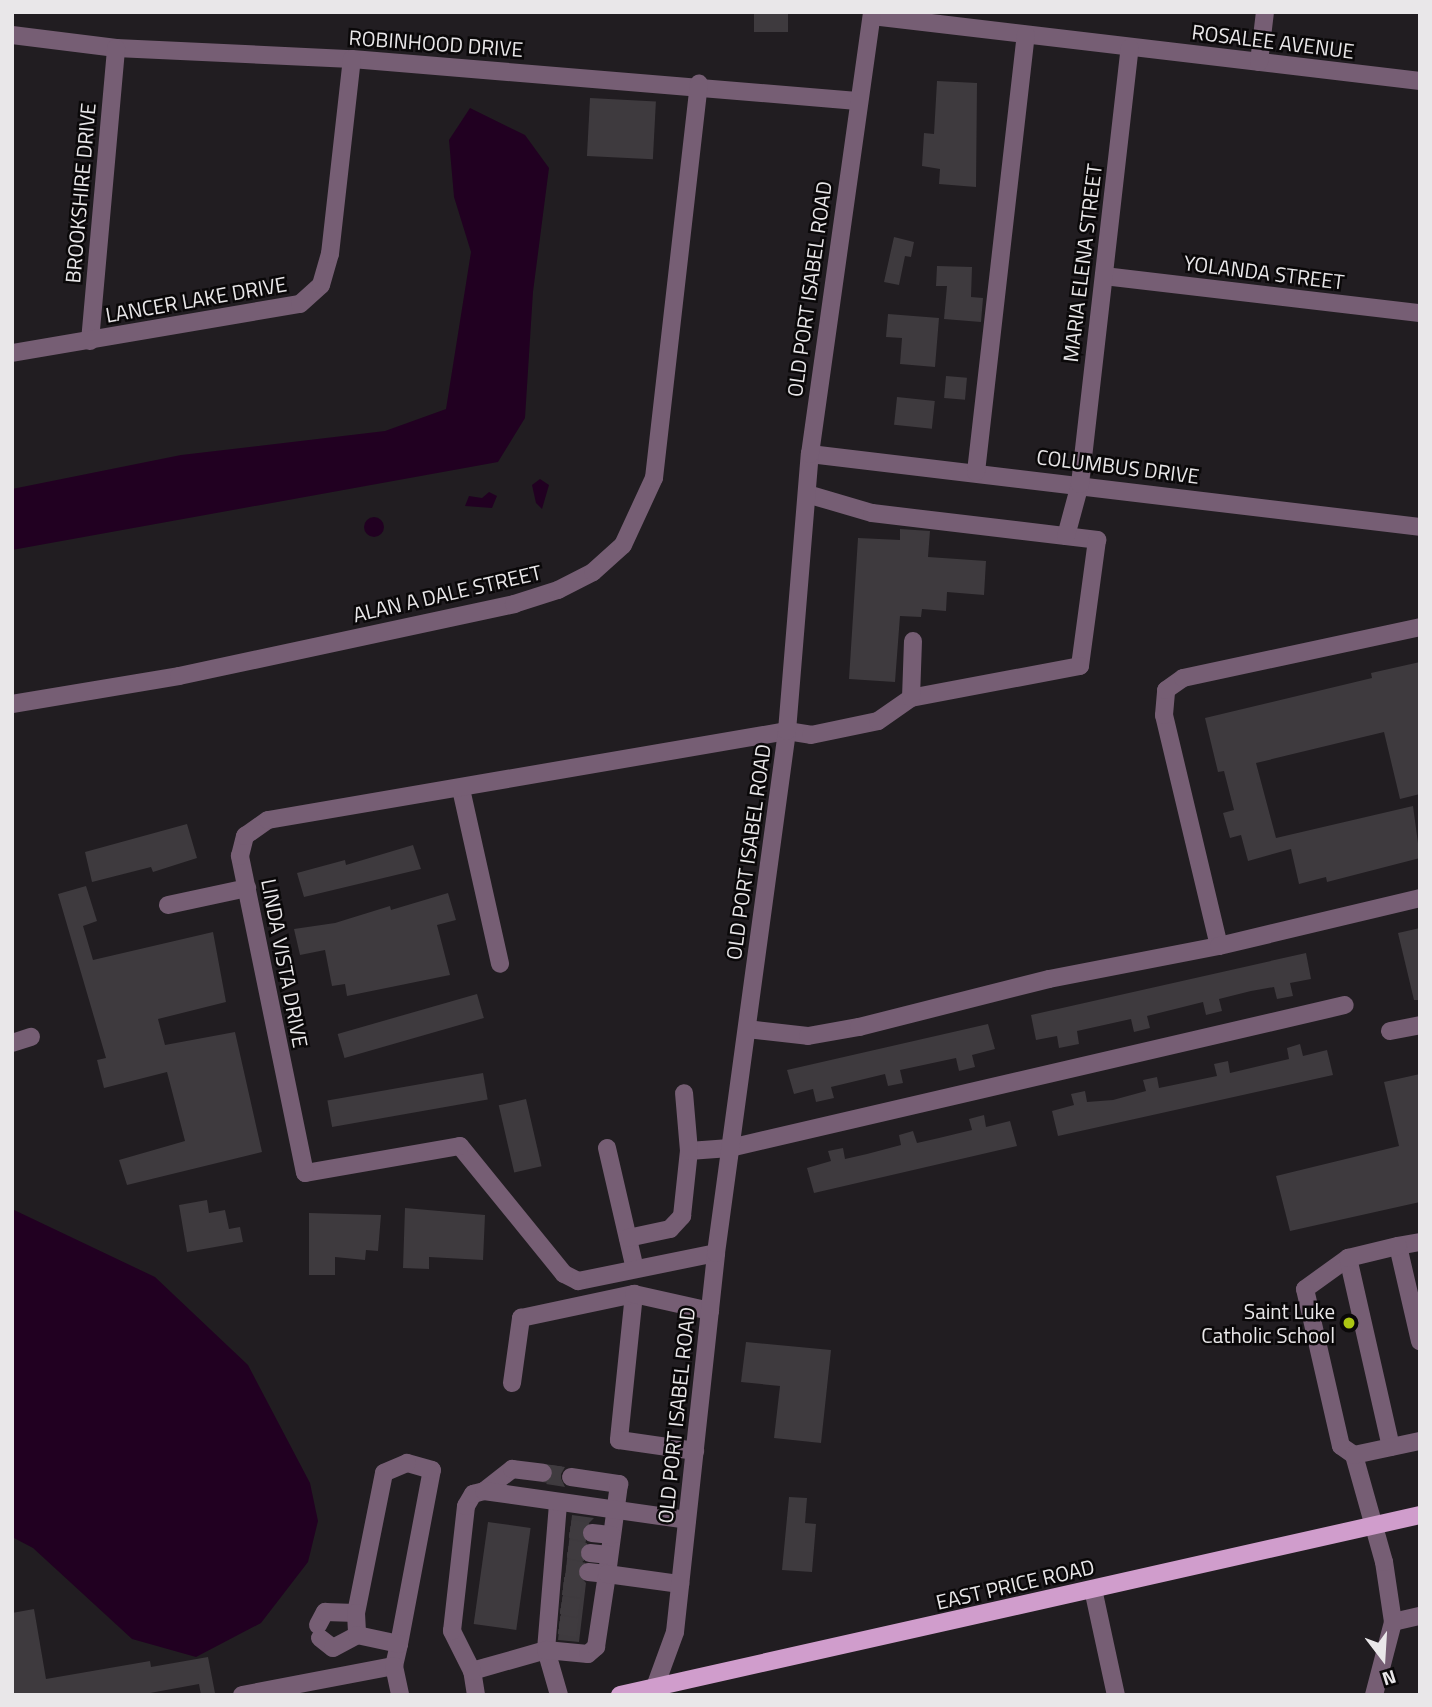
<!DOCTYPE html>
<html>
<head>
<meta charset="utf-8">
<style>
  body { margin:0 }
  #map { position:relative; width:1432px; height:1707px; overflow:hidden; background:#211d21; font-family:"Titillium Web",sans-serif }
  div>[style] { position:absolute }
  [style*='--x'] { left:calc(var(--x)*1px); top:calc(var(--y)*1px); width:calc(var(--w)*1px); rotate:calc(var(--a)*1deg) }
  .water>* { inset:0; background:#210021 }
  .round { border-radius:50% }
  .building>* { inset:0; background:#3e3a3e; transform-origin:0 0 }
  .minor-tunnel>* { height:18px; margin-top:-9px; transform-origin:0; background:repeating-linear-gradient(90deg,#3f3b3f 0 18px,transparent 0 27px) }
  .minor>* { height:18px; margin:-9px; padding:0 9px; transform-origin:9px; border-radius:9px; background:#765e74 }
  .major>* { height:18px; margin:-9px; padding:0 9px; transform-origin:9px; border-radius:9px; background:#d09dcc }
  .dots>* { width:19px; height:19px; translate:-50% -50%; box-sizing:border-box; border:4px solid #0a0809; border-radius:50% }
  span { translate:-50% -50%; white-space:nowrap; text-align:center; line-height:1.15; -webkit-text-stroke:5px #0a0809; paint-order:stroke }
  .street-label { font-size:21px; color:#e9e7e9 }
  .poi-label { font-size:21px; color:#e9e7e9 }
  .right { translate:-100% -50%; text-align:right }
  .frame { position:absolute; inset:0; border:14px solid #e9e7e9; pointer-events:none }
  .north { position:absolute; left:1348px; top:1623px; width:70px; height:70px; -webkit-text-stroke:5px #0a0809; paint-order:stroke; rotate:163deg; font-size:19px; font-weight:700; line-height:28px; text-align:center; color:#e9e7e9 }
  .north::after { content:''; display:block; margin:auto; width:24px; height:32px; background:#e9e7e9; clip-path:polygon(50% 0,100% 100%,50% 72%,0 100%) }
</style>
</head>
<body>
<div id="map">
  <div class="water">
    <i style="clip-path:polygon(470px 108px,525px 135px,549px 168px,533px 292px,525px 418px,498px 462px,12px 550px,12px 489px,181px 455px,385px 431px,446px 409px,471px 252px,454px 197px,449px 140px)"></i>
    <i style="clip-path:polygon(540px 479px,549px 485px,542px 509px,536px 503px,532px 485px)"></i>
    <i style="clip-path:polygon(489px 492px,497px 496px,492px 508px,465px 506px,469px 496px,482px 498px)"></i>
    <i class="round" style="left:364px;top:517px;width:20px;height:20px"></i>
    <i style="clip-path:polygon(12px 1209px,155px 1277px,248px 1365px,310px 1483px,318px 1521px,308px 1562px,261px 1623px,196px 1657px,132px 1639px,33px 1548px,12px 1537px)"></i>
  </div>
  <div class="building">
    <i style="left:754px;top:12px;width:34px;height:20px"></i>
    <i style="clip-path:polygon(937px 81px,977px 83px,976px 187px,939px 184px,940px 169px,922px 166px,924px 133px,934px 134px)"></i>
    <i style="left:590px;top:98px;width:66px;height:58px;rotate:3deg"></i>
    <i style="clip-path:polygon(894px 237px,914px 242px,911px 257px,905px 256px,899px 285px,884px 282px)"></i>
    <i style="clip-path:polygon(937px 266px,972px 267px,971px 297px,983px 298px,981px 322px,944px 319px,947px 286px,936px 286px)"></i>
    <i style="clip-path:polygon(888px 314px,939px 318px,935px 367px,900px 364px,902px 338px,886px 337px)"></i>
    <i style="left:946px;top:376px;width:21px;height:22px;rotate:5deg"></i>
    <i style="left:897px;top:397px;width:38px;height:28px;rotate:6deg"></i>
    <i style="clip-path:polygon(900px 529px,930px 531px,928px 557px,986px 561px,984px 595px,947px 592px,946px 611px,922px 609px,921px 617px,900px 616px,895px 682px,849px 679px,858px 538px,900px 540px)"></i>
    <i style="clip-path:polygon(1420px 662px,1420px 794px,1400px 799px,1384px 732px,1256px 763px,1276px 838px,1413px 806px,1420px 858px,1327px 882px,1326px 877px,1299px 884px,1291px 849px,1248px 861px,1241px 835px,1230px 838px,1223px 813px,1234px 810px,1224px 771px,1218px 772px,1205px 718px,1372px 678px,1371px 673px)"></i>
    <i style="clip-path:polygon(187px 824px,197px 858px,153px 872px,151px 867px,92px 882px,85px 852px)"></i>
    <i style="clip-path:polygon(413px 845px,421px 869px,304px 897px,297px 873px,345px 860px,346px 865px)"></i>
    <i style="clip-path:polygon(86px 886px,97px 921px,83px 926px,93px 960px,213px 932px,226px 1002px,158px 1019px,165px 1045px,235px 1032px,262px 1152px,127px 1185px,119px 1160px,185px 1141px,167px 1072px,104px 1088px,97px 1060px,106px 1058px,58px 894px)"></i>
    <i style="clip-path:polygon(448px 893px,456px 920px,437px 925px,450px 975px,347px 996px,345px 984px,332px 986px,325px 950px,300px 955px,294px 929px,335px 923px,390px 906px,391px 910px)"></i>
    <i style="clip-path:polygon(1420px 928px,1420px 1000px,1414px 1000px,1398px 933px)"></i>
    <i style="clip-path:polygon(1306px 953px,1311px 979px,1290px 983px,1293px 996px,1277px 999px,1274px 987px,1251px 991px,1219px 999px,1222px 1011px,1206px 1015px,1203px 1002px,1147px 1016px,1150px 1028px,1134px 1032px,1131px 1019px,1077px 1031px,1079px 1044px,1059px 1048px,1057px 1036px,1036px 1040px,1031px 1015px)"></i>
    <i style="left:477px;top:994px;width:25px;height:145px;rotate:74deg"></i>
    <i style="clip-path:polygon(988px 1024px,995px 1049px,972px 1055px,975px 1067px,959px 1071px,956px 1058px,900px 1070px,903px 1083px,888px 1086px,885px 1074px,831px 1087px,834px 1098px,816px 1102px,813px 1089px,794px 1094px,787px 1070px)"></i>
    <i style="clip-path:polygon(1300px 1044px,1303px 1056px,1327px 1050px,1333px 1075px,1058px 1136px,1052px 1111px,1074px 1105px,1071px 1094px,1085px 1091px,1087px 1102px,1113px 1100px,1146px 1091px,1143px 1080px,1157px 1077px,1159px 1088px,1217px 1076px,1214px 1064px,1228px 1061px,1230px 1073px,1289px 1059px,1287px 1048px)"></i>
    <i style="left:483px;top:1073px;width:27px;height:158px;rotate:80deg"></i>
    <i style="clip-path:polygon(1420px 1074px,1420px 1202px,1290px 1231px,1276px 1176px,1399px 1146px,1384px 1082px)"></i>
    <i style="left:526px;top:1099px;width:69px;height:28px;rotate:77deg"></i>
    <i style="clip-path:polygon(984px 1115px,986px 1127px,1010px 1121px,1017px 1146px,814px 1193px,807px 1168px,831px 1161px,828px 1151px,843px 1148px,845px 1159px,867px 1154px,901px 1145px,899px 1135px,913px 1131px,917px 1143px,939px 1138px,972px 1130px,969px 1119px)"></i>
    <i style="clip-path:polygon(207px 1200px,209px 1213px,225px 1210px,229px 1229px,240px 1227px,243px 1242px,187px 1252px,179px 1205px)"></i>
    <i style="clip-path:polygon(405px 1208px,485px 1215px,483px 1260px,429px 1257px,429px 1269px,403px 1268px)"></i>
    <i style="clip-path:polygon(309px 1213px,381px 1215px,378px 1251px,366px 1250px,365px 1260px,335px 1257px,335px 1275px,309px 1275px)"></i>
    <i style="clip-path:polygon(746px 1342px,831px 1350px,821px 1443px,774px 1438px,780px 1386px,741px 1382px)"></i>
    <i style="clip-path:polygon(551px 1465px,565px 1467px,560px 1476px,565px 1487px,546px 1484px,554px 1475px)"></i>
    <i style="clip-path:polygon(789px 1497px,807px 1498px,805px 1523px,816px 1524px,812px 1572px,782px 1570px)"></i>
    <i style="clip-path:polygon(572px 1515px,594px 1518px,581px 1531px,586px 1542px,579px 1551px,583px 1562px,577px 1572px,586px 1583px,579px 1642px,558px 1640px)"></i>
    <i style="left:488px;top:1522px;width:43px;height:103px;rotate:8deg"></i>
    <i style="clip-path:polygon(34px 1609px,46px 1679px,150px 1661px,151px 1667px,208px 1657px,215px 1693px,201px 1695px,199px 1684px,139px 1695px,12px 1695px,12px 1613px)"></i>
  </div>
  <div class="minor-tunnel">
    <i style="--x:543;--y:1473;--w:28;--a:8"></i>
    <i style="--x:570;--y:1529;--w:22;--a:10"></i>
    <i style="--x:568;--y:1549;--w:22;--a:10"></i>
    <i style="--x:566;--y:1569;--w:22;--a:8"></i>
    <i style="--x:563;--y:1586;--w:23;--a:7"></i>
    <i style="--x:561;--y:1605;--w:22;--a:10"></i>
    <i style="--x:559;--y:1625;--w:22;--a:8"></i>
  </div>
  <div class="minor">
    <i style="--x:872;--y:16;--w:552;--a:6.76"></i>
    <i style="--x:12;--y:35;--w:105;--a:7.1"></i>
    <i style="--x:116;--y:48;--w:236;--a:2.7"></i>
    <i style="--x:352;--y:59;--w:507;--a:4.75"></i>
    <i style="--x:1259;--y:62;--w:50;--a:-83.2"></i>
    <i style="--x:1104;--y:276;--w:318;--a:6.7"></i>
    <i style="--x:90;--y:341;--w:294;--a:-84.9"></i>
    <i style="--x:12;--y:353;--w:292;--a:-9.7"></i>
    <i style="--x:300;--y:304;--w:28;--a:-42"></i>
    <i style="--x:321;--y:285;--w:32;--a:-74"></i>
    <i style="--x:330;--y:254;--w:196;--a:-83.6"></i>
    <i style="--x:810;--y:454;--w:614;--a:6.82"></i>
    <i style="--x:976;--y:472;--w:440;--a:-83.5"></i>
    <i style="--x:807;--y:494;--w:68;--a:16.3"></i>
    <i style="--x:872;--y:513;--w:227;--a:6.8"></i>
    <i style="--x:1097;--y:540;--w:127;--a:97.7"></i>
    <i style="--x:1080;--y:666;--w:172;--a:169.3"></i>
    <i style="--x:1066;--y:536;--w:54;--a:-74.9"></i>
    <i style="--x:1080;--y:484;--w:439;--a:-83.5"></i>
    <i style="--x:12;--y:704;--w:169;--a:-9.5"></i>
    <i style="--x:179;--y:676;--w:343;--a:-12.1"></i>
    <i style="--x:514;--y:604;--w:46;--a:-17.7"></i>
    <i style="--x:558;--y:590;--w:39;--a:-27"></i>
    <i style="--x:593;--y:572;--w:40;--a:-42"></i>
    <i style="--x:623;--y:545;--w:74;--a:-65.2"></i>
    <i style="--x:654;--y:478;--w:397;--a:-83.5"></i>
    <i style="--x:461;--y:789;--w:179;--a:77.4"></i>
    <i style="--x:168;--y:905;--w:81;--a:-12.1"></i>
    <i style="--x:1219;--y:946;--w:237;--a:-103.4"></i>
    <i style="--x:1164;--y:715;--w:25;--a:-85"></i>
    <i style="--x:1166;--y:690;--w:21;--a:-35"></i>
    <i style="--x:1183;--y:678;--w:242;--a:-12.1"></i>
    <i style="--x:747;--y:1029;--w:61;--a:6.5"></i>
    <i style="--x:808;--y:1036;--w:52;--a:-10"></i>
    <i style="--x:859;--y:1027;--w:196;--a:-14.2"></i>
    <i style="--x:1049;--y:979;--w:173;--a:-11"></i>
    <i style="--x:1219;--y:946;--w:207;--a:-13.4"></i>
    <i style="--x:1390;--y:1031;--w:31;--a:-11"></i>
    <i style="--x:12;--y:1043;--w:20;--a:-18"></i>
    <i style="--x:607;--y:1148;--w:124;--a:77"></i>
    <i style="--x:689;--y:1151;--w:41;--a:-4.2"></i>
    <i style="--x:730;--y:1148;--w:631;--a:-13.09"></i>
    <i style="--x:628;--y:1238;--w:43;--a:-12.1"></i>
    <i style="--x:670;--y:1229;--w:18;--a:-47"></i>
    <i style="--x:682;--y:1216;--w:65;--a:-83.9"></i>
    <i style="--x:689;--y:1151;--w:58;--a:-94.9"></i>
    <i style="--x:1420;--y:1242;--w:22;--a:170"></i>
    <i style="--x:1398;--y:1246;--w:98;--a:77"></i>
    <i style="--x:716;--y:1253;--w:141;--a:168.5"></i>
    <i style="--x:578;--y:1281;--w:16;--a:-153"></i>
    <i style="--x:564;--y:1274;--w:165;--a:-129.1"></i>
    <i style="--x:460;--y:1146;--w:157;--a:170.1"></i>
    <i style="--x:305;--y:1173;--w:324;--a:-101.6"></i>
    <i style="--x:240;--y:856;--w:21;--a:-76"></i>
    <i style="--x:245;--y:836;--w:28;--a:-35"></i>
    <i style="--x:268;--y:820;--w:527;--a:-9.73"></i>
    <i style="--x:787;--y:731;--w:24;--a:9"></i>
    <i style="--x:811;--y:735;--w:68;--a:-11.8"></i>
    <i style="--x:878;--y:721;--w:40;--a:-34.9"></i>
    <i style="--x:911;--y:698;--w:57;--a:-88"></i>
    <i style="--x:1348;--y:1258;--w:53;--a:144.2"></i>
    <i style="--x:1305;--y:1289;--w:161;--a:77.1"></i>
    <i style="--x:1341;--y:1446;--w:16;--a:35"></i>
    <i style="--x:634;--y:1294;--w:147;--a:95.9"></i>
    <i style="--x:619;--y:1440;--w:77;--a:8.2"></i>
    <i style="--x:512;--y:1383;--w:66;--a:-82.1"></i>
    <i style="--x:521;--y:1318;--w:116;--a:-12"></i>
    <i style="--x:634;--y:1294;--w:78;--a:12.6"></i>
    <i style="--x:1391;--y:1447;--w:194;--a:-102.8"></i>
    <i style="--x:1348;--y:1258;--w:51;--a:-13.5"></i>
    <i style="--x:571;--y:1477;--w:49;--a:8.3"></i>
    <i style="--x:619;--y:1484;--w:91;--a:97.6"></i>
    <i style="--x:607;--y:1574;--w:19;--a:-174"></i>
    <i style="--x:484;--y:1491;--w:36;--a:-38"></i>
    <i style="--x:512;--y:1469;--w:31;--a:7"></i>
    <i style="--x:592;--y:1533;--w:20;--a:6"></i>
    <i style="--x:590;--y:1553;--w:19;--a:6"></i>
    <i style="--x:1093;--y:1589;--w:108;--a:77.8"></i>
    <i style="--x:1393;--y:1622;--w:28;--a:-13"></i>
    <i style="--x:318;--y:1625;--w:15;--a:-62"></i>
    <i style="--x:325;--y:1612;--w:31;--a:2"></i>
    <i style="--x:320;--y:1638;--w:16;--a:38"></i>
    <i style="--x:333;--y:1648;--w:27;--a:-28"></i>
    <i style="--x:394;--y:1666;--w:23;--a:-77"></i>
    <i style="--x:399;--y:1644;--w:177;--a:-79.3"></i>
    <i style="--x:432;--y:1470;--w:26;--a:-164"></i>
    <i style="--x:407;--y:1463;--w:25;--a:157"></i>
    <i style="--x:384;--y:1473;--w:143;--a:101.3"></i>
    <i style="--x:356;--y:1613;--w:22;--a:87"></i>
    <i style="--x:357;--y:1635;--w:43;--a:12.1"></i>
    <i style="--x:472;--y:1671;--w:77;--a:-15.8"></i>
    <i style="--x:546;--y:1650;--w:147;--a:-85.3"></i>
    <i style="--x:242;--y:1695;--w:155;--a:-10.8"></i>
    <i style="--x:394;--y:1666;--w:30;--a:78"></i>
    <i style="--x:476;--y:1695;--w:24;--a:-99"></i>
    <i style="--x:472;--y:1671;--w:45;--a:-116.6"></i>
    <i style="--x:452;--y:1631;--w:126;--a:-83.6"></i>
    <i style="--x:466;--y:1506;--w:14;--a:-60"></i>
    <i style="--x:473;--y:1494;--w:11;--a:-15"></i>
    <i style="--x:484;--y:1491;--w:205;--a:8.1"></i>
    <i style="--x:559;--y:1695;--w:47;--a:-106.1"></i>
    <i style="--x:546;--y:1650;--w:42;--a:5.4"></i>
    <i style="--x:588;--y:1654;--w:11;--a:-41"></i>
    <i style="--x:596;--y:1647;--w:74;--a:-81.4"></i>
    <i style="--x:607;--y:1574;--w:74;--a:7.8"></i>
    <i style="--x:652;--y:1695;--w:67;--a:-69.9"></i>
    <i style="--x:675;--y:1632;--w:381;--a:-83.8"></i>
    <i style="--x:716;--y:1253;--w:527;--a:-82.25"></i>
    <i style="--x:787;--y:731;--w:278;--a:-85.3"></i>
    <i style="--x:810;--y:454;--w:446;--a:-82"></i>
    <i style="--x:1374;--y:1695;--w:75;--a:-75.4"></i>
    <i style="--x:1393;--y:1622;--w:61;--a:-98.5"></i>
    <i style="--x:1384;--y:1562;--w:111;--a:-105.7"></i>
    <i style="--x:1354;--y:1455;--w:67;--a:-12"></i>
  </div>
  <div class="major">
    <i style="--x:620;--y:1695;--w:820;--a:-12.68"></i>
  </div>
  <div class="dots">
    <i style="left:1349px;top:1323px;background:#acc613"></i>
  </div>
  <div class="street-label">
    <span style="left:1273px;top:41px;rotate:7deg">ROSALEE AVENUE</span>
    <span style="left:436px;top:43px;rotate:4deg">ROBINHOOD DRIVE</span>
    <span style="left:80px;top:193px;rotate:-85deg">BROOKSHIRE DRIVE</span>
    <span style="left:1082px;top:263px;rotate:-83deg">MARIA ELENA STREET</span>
    <span style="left:1264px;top:272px;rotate:7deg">YOLANDA STREET</span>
    <span style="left:809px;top:289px;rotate:-82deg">OLD PORT ISABEL ROAD</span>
    <span style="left:196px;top:299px;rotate:-10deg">LANCER LAKE DRIVE</span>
    <span style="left:1118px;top:466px;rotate:7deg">COLUMBUS DRIVE</span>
    <span style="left:447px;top:593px;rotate:-13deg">ALAN A DALE STREET</span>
    <span style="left:748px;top:852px;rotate:-82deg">OLD PORT ISABEL ROAD</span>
    <span style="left:285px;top:963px;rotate:79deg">LINDA VISTA DRIVE</span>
    <span style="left:676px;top:1415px;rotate:-84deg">OLD PORT ISABEL ROAD</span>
    <span style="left:1015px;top:1584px;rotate:-13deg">EAST PRICE ROAD</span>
  </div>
  <div class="poi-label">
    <span class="right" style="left:1335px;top:1323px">Saint Luke<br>Catholic School</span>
  </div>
  <div class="frame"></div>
  <div class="north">N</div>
</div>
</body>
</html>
